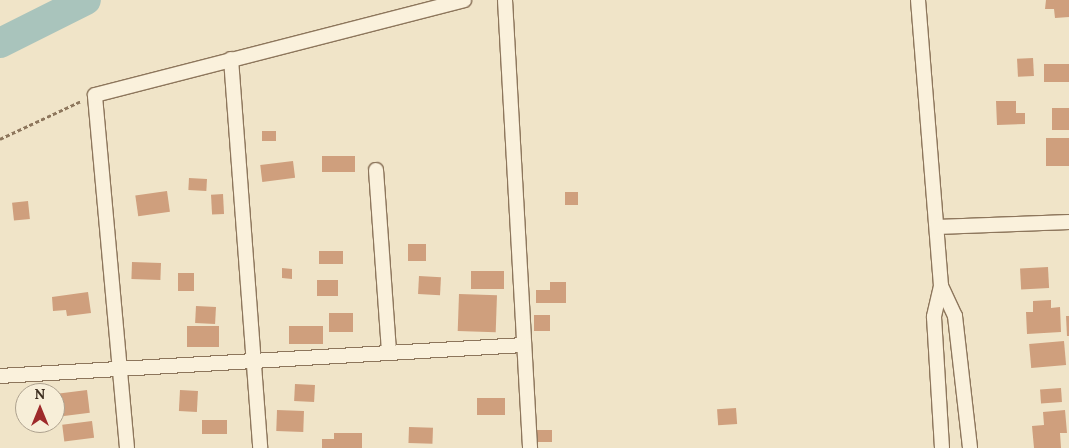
<!DOCTYPE html>
<html>
<head>
<meta charset="utf-8">
<style>
  body { margin:0 }
  #map { position:relative; width:1069px; height:448px; overflow:hidden; background:#f0e4c8; font-family:Lora,serif }
  div>[style] { position:absolute }
  [style*='--x'] { left:calc(var(--x)*1px); top:calc(var(--y)*1px); width:calc(var(--w)*1px); rotate:calc(var(--a)*1deg) }
  .river>* { height:30px; margin:-15px; padding:0 15px; transform-origin:15px; border-radius:15px; background:#a9c4bc }
  .building>* { inset:0; background:#cf9f7d; transform-origin:0 0 }
  .path>* { height:3px; margin-top:-1.5px; transform-origin:0; background:repeating-linear-gradient(90deg,#8d765c 0 4px,transparent 0 6.5px) }
  .roads { filter:drop-shadow(1px 0 #8d765c) drop-shadow(-1px 0 #8d765c) drop-shadow(0 1px #8d765c) drop-shadow(0 -1px #8d765c) }
  .street>* { height:14px; margin:-7px; padding:0 7px; transform-origin:7px; border-radius:7px; background:#faf1dc }
  span { translate:-50% -50%; white-space:nowrap; text-align:center; line-height:1.15; -webkit-text-stroke:4px #f7eed8; paint-order:stroke }
  .north { position:absolute; left:15px; top:383px; width:50px; height:50px; box-sizing:border-box; background:#f7eed8; border:1px solid #ada18e; border-radius:50%; rotate:0deg; font-size:14px; font-weight:700; line-height:20px; text-align:center; color:#3d2e20 }
  .north::after { content:''; display:block; margin:auto; width:18px; height:22px; background:#9e2a2b; clip-path:polygon(50% 0,100% 100%,50% 72%,0 100%) }
</style>
</head>
<body>
<div id="map">
  <div class="river">
    <i style="--x:0;--y:43;--w:96;--a:-26.6"></i>
  </div>
  <div class="building">
    <i style="clip-path:polygon(1046px 0,1069px 0,1069px 17px,1055px 18px,1054px 9px,1045px 9px)"></i>
    <i style="left:1033px;top:58px;width:18px;height:16px;rotate:87deg"></i>
    <i style="left:1069px;top:64px;width:18px;height:25px;rotate:90deg"></i>
    <i style="clip-path:polygon(996px 101px,1016px 101px,1016px 113px,1025px 113px,1025px 124px,997px 125px)"></i>
    <i style="left:1069px;top:108px;width:22px;height:17px;rotate:90deg"></i>
    <i style="left:262px;top:131px;width:14px;height:10px"></i>
    <i style="left:1069px;top:138px;width:28px;height:23px;rotate:90deg"></i>
    <i style="left:322px;top:156px;width:33px;height:16px"></i>
    <i style="left:293px;top:161px;width:17px;height:33px;rotate:83deg"></i>
    <i style="left:189px;top:178px;width:18px;height:12px;rotate:3deg"></i>
    <i style="left:167px;top:191px;width:21px;height:32px;rotate:82deg"></i>
    <i style="left:565px;top:192px;width:13px;height:13px"></i>
    <i style="left:223px;top:194px;width:20px;height:12px;rotate:87deg"></i>
    <i style="left:28px;top:201px;width:18px;height:16px;rotate:84deg"></i>
    <i style="left:408px;top:244px;width:18px;height:17px"></i>
    <i style="left:319px;top:251px;width:24px;height:13px"></i>
    <i style="left:132px;top:262px;width:29px;height:17px;rotate:2deg"></i>
    <i style="left:1048px;top:267px;width:21px;height:28px;rotate:87deg"></i>
    <i style="clip-path:polygon(282px 268px,292px 269px,292px 279px,282px 278px)"></i>
    <i style="left:471px;top:271px;width:33px;height:18px"></i>
    <i style="left:178px;top:273px;width:16px;height:18px"></i>
    <i style="left:419px;top:276px;width:22px;height:18px;rotate:3deg"></i>
    <i style="left:317px;top:280px;width:21px;height:16px"></i>
    <i style="clip-path:polygon(550px 282px,566px 282px,566px 303px,536px 303px,536px 290px,550px 290px)"></i>
    <i style="clip-path:polygon(88px 292px,91px 313px,67px 316px,66px 310px,53px 311px,52px 297px)"></i>
    <i style="left:459px;top:294px;width:38px;height:37px;rotate:2deg"></i>
    <i style="clip-path:polygon(1051px 300px,1051px 308px,1060px 307px,1061px 332px,1027px 334px,1026px 312px,1033px 312px,1033px 301px)"></i>
    <i style="left:196px;top:306px;width:20px;height:17px;rotate:3deg"></i>
    <i style="left:329px;top:313px;width:24px;height:19px"></i>
    <i style="left:534px;top:315px;width:16px;height:16px"></i>
    <i style="clip-path:polygon(1066px 316px,1069px 316px,1069px 336px,1067px 336px)"></i>
    <i style="left:187px;top:326px;width:32px;height:21px"></i>
    <i style="left:289px;top:326px;width:34px;height:18px"></i>
    <i style="left:1064px;top:341px;width:24px;height:35px;rotate:85deg"></i>
    <i style="left:295px;top:384px;width:20px;height:17px;rotate:3deg"></i>
    <i style="left:1061px;top:388px;width:14px;height:21px;rotate:86deg"></i>
    <i style="left:87px;top:390px;width:23px;height:32px;rotate:83deg"></i>
    <i style="left:180px;top:390px;width:18px;height:21px;rotate:3deg"></i>
    <i style="left:477px;top:398px;width:28px;height:17px"></i>
    <i style="clip-path:polygon(20px 399px,25px 399px,25px 417px,22px 417px)"></i>
    <i style="left:736px;top:408px;width:16px;height:19px;rotate:86deg"></i>
    <i style="left:277px;top:410px;width:27px;height:21px;rotate:2deg"></i>
    <i style="clip-path:polygon(1065px 410px,1067px 433px,1060px 433px,1061px 448px,1034px 448px,1032px 426px,1044px 425px,1043px 412px)"></i>
    <i style="left:202px;top:420px;width:25px;height:14px"></i>
    <i style="left:92px;top:421px;width:17px;height:30px;rotate:83deg"></i>
    <i style="left:409px;top:427px;width:24px;height:16px;rotate:2deg"></i>
    <i style="left:537px;top:430px;width:15px;height:12px"></i>
    <i style="clip-path:polygon(334px 433px,362px 433px,362px 448px,322px 448px,322px 439px,334px 439px)"></i>
  </div>
  <div class="path">
    <i style="--x:0;--y:139;--w:89;--a:-25.1"></i>
  </div>
  <div class="roads">
    <div class="street">
      <i style="--x:505;--y:0;--w:449;--a:86.8"></i>
      <i style="--x:918;--y:0;--w:287;--a:85.4"></i>
      <i style="--x:941;--y:286;--w:32;--a:103"></i>
      <i style="--x:934;--y:317;--w:131;--a:86.5"></i>
      <i style="--x:231;--y:59;--w:390;--a:85.7"></i>
      <i style="--x:376;--y:170;--w:183;--a:85.9"></i>
      <i style="--x:937;--y:227;--w:132;--a:-2.2"></i>
      <i style="--x:941;--y:286;--w:33;--a:65"></i>
      <i style="--x:955;--y:316;--w:133;--a:83.5"></i>
      <i style="--x:0;--y:376;--w:525;--a:-3.39"></i>
      <i style="--x:127;--y:448;--w:354;--a:-95.2"></i>
      <i style="--x:95;--y:95;--w:381;--a:-14.4"></i>
    </div>
  </div>
  <div class="north">N</div>
</div>
</body>
</html>
